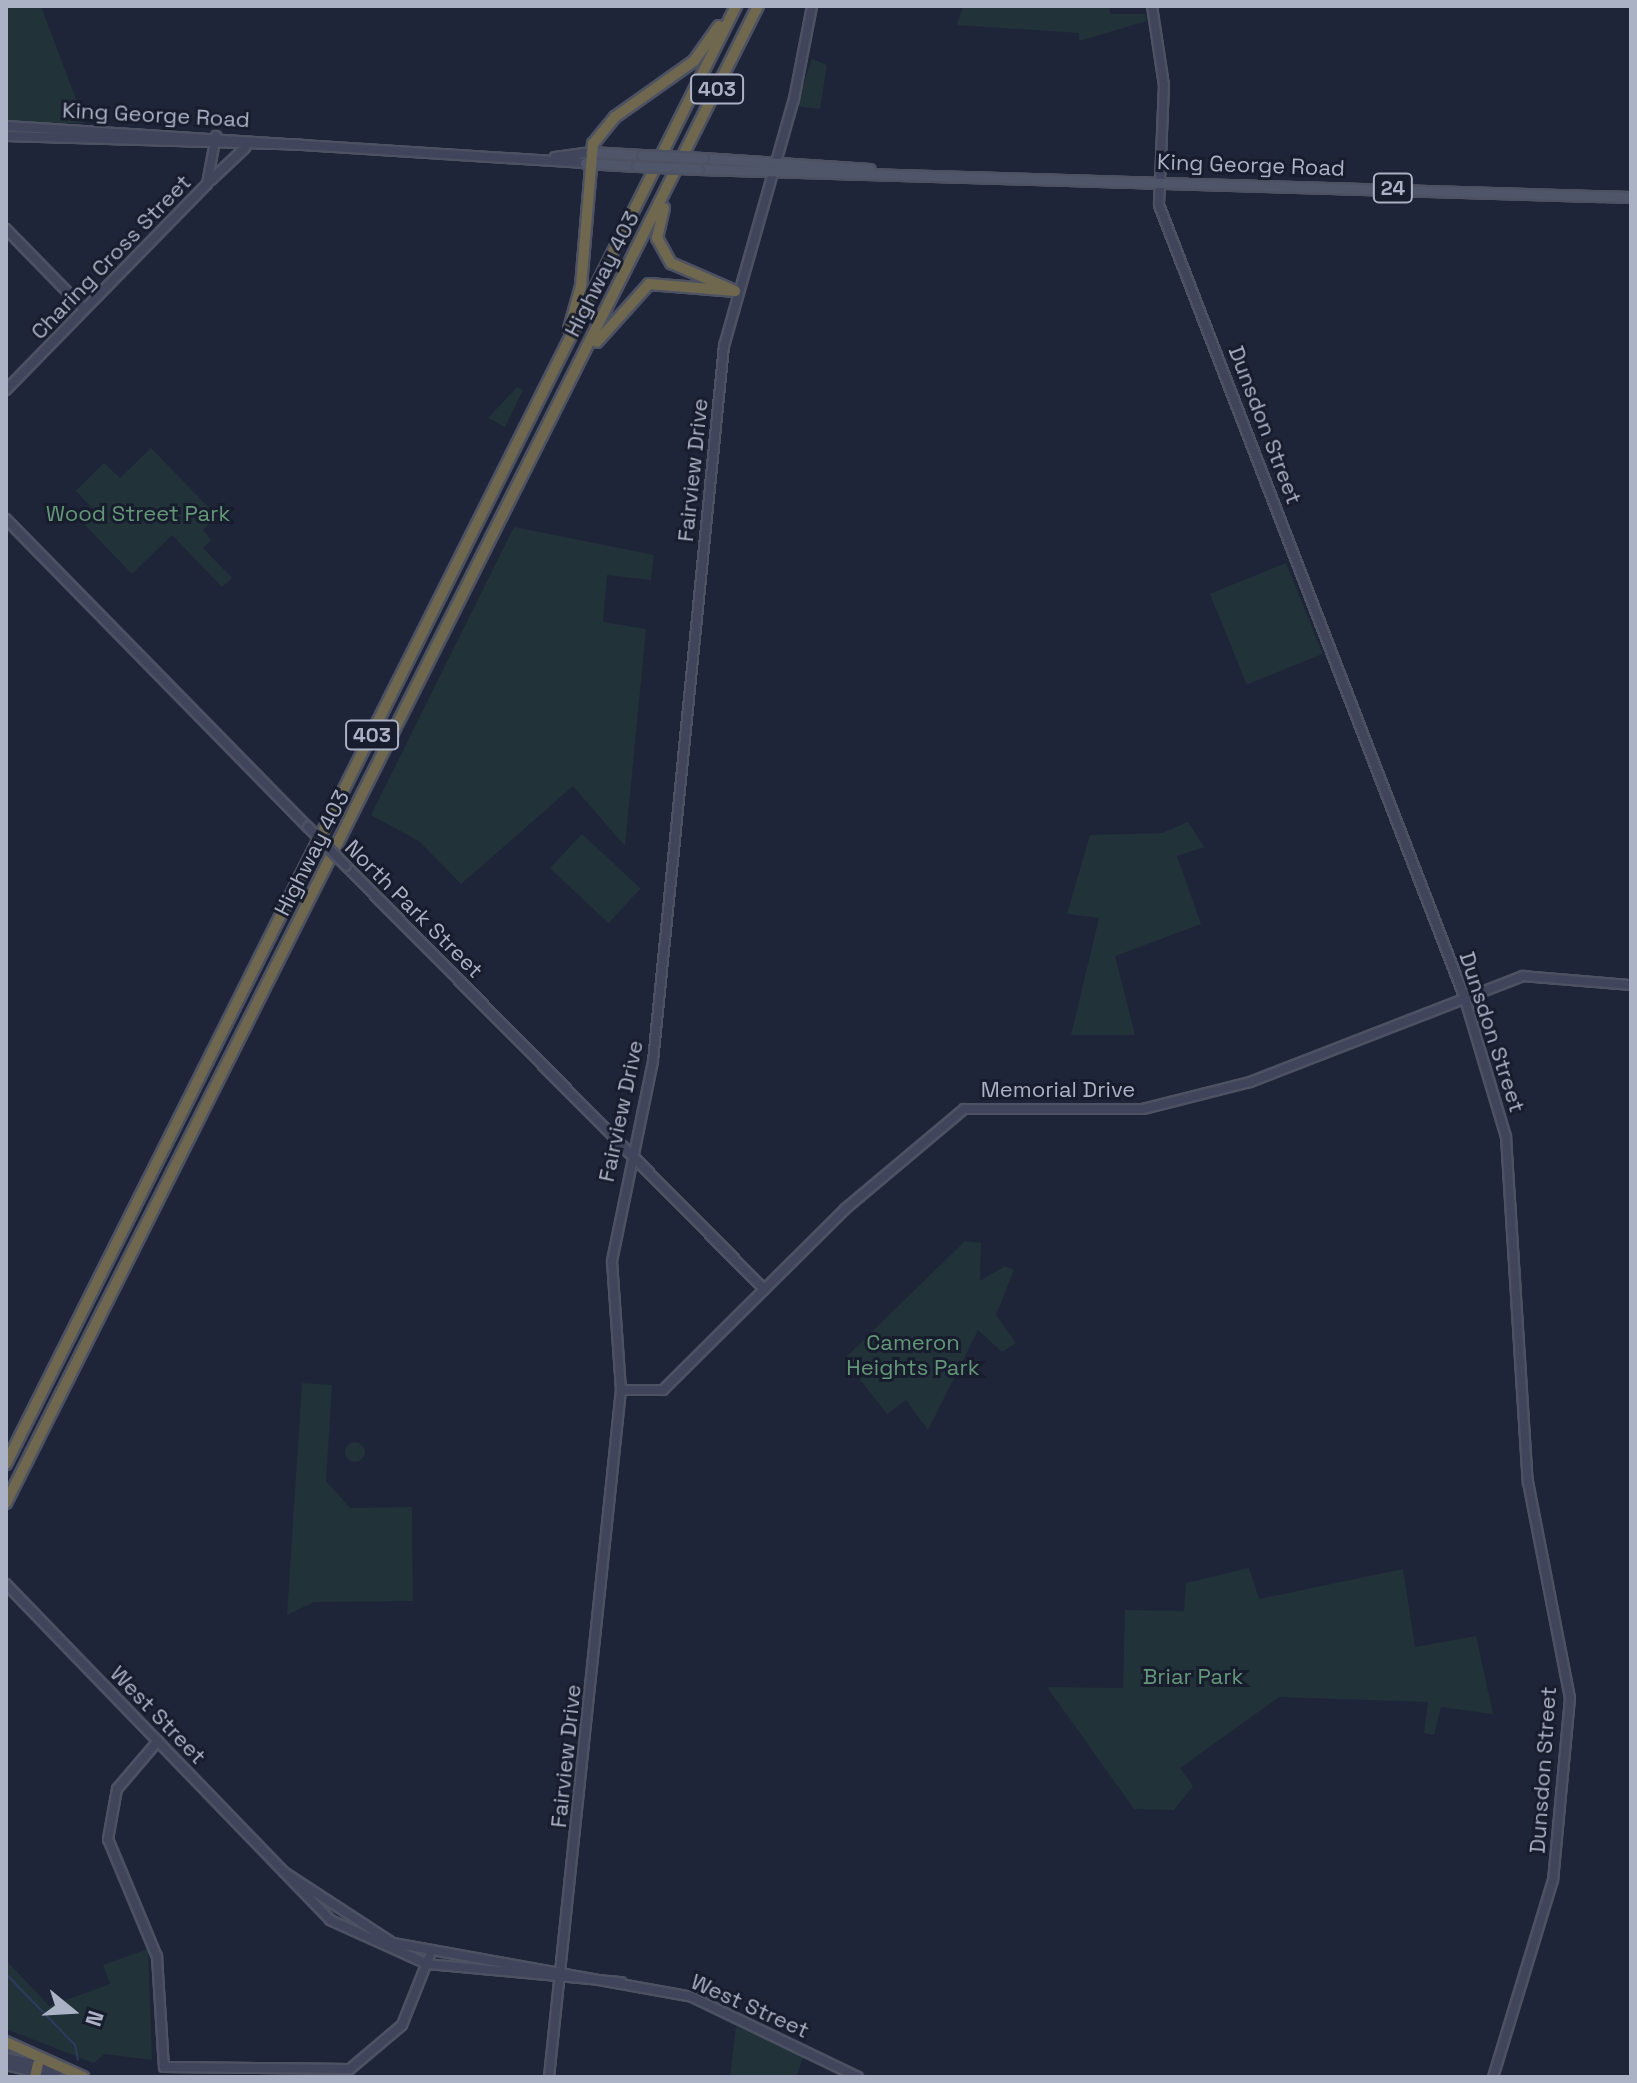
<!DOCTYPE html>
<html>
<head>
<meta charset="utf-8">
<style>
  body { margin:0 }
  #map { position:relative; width:1637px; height:2083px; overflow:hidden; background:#1f2538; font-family:"Space Grotesk",sans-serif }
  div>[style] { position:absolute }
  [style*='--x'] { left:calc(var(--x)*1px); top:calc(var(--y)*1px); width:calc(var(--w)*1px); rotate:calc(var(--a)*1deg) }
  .green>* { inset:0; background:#213239; transform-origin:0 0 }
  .round { border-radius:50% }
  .stream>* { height:2px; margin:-1px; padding:0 1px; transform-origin:1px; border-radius:1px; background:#2f3a5e }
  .roads { filter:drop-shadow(2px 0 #4d5263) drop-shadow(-2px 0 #4d5263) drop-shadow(0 2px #4d5263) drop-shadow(0 -2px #4d5263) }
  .secondary>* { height:8px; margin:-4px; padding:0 4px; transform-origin:4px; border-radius:4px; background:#40455c }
  .primary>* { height:9px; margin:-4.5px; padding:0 4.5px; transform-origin:4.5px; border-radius:4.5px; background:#505669 }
  .highway>* { height:10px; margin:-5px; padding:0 5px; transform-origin:5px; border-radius:5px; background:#6f684f }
  .bridges { filter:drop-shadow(2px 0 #4d5263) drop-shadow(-2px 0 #4d5263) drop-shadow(0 2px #4d5263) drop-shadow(0 -2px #4d5263) }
  .secondary-bridge>* { height:8px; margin:-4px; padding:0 4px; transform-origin:4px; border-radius:4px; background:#40455c }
  .primary-bridge>* { height:9px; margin:-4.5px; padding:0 4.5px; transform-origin:4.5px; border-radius:4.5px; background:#505669 }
  span { translate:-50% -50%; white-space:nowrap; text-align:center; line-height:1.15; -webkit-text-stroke:6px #181d2d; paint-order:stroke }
  .shield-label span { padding:2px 6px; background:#181d2d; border:2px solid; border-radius:6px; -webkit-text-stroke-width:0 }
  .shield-label { font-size:20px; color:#acb2c5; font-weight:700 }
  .street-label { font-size:22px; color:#acb2c5 }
  .park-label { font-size:22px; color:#639778 }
  .frame { position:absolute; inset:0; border:8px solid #acb2c5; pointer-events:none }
  .north { position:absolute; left:32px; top:1971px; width:80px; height:80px; -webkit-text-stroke:6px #181d2d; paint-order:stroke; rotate:108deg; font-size:22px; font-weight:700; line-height:32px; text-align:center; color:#acb2c5 }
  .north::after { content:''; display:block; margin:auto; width:28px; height:36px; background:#acb2c5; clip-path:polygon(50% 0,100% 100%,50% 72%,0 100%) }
</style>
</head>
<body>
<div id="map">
  <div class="green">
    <i style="clip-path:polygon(6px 6px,41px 6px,85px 123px,6px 123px)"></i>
    <i style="clip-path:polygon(963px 6px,1109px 6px,1111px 14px,1145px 14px,1147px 21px,1079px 41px,1079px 33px,957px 25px)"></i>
    <i style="clip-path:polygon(812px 59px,827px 65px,820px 109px,796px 106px)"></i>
    <i style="clip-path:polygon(517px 387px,523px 390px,505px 427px,488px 418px)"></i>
    <i style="clip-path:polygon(151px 448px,217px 516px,203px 530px,211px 540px,203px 548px,232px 578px,222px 587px,172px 535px,132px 574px,83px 523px,95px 511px,76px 491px,104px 463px,120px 478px)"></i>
    <i style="clip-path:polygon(514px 527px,654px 555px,651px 580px,607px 575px,603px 622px,646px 629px,625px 846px,573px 786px,461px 884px,419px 841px,371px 815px)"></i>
    <i style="left:1286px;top:563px;width:98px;height:82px;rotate:68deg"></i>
    <i style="clip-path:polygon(1188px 822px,1204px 847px,1177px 856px,1201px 924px,1115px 956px,1135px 1035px,1071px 1035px,1099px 918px,1067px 914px,1090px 835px,1162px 833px)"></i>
    <i style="left:582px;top:834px;width:80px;height:47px;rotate:43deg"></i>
    <i style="clip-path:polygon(965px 1241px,981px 1243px,980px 1281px,1005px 1266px,1014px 1270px,996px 1315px,1016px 1343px,1002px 1352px,978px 1330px,928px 1430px,906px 1400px,887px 1414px,844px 1359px)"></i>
    <i style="clip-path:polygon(302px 1383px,332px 1385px,326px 1481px,350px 1508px,412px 1507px,413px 1601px,314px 1602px,287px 1615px)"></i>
    <i class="round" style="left:345px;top:1442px;width:20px;height:20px"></i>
    <i style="clip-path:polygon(1249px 1568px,1259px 1599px,1403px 1569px,1415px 1647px,1476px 1636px,1493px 1714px,1441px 1707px,1434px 1735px,1424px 1733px,1428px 1702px,1279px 1697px,1180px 1768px,1193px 1786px,1174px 1810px,1134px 1809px,1047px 1687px,1123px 1688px,1125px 1610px,1184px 1611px,1186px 1583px)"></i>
    <i style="clip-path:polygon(148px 1949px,152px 2060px,104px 2054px,94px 2063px,6px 2029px,6px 1960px,49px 2006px,110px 1984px,103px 1965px)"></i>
    <i style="clip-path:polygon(736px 2026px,803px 2057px,797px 2075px,730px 2077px)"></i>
  </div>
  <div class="stream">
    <i style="--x:6;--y:1974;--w:99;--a:45.8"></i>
    <i style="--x:75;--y:2045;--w:15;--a:79"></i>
  </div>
  <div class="roads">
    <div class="secondary">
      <i style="--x:1152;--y:6;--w:80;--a:81.4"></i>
      <i style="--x:1164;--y:85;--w:120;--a:92.4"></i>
      <i style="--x:1159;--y:205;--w:848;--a:68.91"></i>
      <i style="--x:1464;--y:996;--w:147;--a:73.4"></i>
      <i style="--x:1506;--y:1137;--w:346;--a:86.4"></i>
      <i style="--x:1528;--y:1482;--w:220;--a:79"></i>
      <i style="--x:1570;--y:1698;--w:183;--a:95.3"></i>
      <i style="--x:1553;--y:1880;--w:206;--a:106.9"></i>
      <i style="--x:6;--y:126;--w:580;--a:3.66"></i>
      <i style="--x:6;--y:136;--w:296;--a:1.7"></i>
      <i style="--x:555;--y:157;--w:35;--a:-8"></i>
      <i style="--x:211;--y:180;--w:47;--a:-43.3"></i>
      <i style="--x:6;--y:229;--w:112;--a:45.7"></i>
      <i style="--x:6;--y:390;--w:288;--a:-45.7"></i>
      <i style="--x:207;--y:184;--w:49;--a:-79.4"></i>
      <i style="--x:6;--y:519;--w:431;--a:45.6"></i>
      <i style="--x:346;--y:866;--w:595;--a:45.34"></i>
      <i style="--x:621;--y:1390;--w:42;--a:0"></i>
      <i style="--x:663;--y:1390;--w:257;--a:-44.8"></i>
      <i style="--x:845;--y:1209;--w:155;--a:-40"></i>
      <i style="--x:964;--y:1109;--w:179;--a:0"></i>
      <i style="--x:1143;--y:1109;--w:110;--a:-14.2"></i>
      <i style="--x:1250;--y:1082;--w:293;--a:-21.2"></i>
      <i style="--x:1523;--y:976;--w:108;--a:4.8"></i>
      <i style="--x:6;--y:1584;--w:467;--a:46"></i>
      <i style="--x:330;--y:1920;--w:107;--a:24.4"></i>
      <i style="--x:427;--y:1964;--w:195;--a:5.3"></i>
      <i style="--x:158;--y:1741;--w:63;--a:130.5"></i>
      <i style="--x:117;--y:1789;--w:51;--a:100.2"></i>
      <i style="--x:108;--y:1839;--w:128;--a:67.4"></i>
      <i style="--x:157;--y:1957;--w:110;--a:86.4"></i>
      <i style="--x:164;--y:2067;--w:186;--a:0.6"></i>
      <i style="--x:350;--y:2069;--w:68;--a:-40.2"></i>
      <i style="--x:402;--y:2025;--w:75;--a:-68.2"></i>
      <i style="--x:284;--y:1872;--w:130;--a:33.1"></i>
      <i style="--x:393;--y:1943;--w:304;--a:10.2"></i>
      <i style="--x:692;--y:1997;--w:184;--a:25.7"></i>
      <i style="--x:6;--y:2058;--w:55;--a:12.5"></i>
      <i style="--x:6;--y:2065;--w:51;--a:13.5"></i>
      <i style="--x:549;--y:2077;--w:691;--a:-84.02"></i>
      <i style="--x:621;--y:1390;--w:129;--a:-94"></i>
      <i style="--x:612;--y:1261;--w:204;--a:-78.4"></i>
      <i style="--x:653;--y:1061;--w:719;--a:-84.33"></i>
      <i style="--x:724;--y:346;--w:257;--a:-74.2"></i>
      <i style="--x:794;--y:99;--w:95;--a:-79"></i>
    </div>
    <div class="primary">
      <i style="--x:590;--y:152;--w:52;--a:3.3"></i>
      <i style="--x:703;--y:158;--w:167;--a:3.8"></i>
      <i style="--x:585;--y:163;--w:52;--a:3.3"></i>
      <i style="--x:698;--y:169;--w:933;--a:1.72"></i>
    </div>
    <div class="highway">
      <i style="--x:664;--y:208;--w:31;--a:103"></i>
      <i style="--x:657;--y:238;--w:29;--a:61"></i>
      <i style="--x:671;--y:263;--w:70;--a:23.6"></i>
      <i style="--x:569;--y:329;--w:45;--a:-74.4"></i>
      <i style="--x:581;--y:286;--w:143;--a:-85.2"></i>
      <i style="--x:593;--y:144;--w:35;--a:-51"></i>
      <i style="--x:615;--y:117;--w:97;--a:-35.3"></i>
      <i style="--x:694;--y:61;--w:43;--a:-54.5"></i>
      <i style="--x:597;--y:342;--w:78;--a:-48.1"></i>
      <i style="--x:649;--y:284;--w:86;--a:4.7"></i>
      <i style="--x:6;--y:1464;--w:1631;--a:-63.4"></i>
      <i style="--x:6;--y:1503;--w:1675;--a:-63.33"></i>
      <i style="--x:6;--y:2042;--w:85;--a:24.4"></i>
      <i style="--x:35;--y:2077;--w:13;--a:-77"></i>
    </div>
  </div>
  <div class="bridges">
    <div class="secondary-bridge">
      <i style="--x:308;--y:827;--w:54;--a:45.7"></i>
    </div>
    <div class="primary-bridge">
      <i style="--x:642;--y:155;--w:61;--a:2.8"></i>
      <i style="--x:637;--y:166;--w:61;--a:2.8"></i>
    </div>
  </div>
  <div class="shield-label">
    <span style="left:717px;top:89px">403</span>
    <span style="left:1393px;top:188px">24</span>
    <span style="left:372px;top:735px">403</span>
  </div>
  <div class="street-label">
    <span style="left:156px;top:115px;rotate:3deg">King George Road</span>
    <span style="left:1251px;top:165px;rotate:2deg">King George Road</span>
    <span style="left:111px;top:257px;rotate:-46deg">Charing Cross Street</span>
    <span style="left:602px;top:274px;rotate:-63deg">Highway 403</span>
    <span style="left:1265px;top:425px;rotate:69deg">Dunsdon Street</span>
    <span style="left:693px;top:470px;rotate:-84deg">Fairview Drive</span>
    <span style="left:312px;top:853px;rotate:-63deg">Highway 403</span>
    <span style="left:414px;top:909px;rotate:45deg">North Park Street</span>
    <span style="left:1492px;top:1032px;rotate:72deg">Dunsdon Street</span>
    <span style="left:1058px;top:1090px">Memorial Drive</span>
    <span style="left:621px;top:1111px;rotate:-78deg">Fairview Drive</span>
    <span style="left:158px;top:1715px;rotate:46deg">West Street</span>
    <span style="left:566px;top:1756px;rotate:-84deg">Fairview Drive</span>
    <span style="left:1543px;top:1770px;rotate:-86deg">Dunsdon Street</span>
    <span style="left:750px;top:2006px;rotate:24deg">West Street</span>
  </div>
  <div class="park-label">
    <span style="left:138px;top:514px">Wood Street Park</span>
    <span style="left:913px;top:1355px">Cameron<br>Heights Park</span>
    <span style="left:1193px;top:1677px">Briar Park</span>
  </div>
  <div class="frame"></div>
  <div class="north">N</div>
</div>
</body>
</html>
